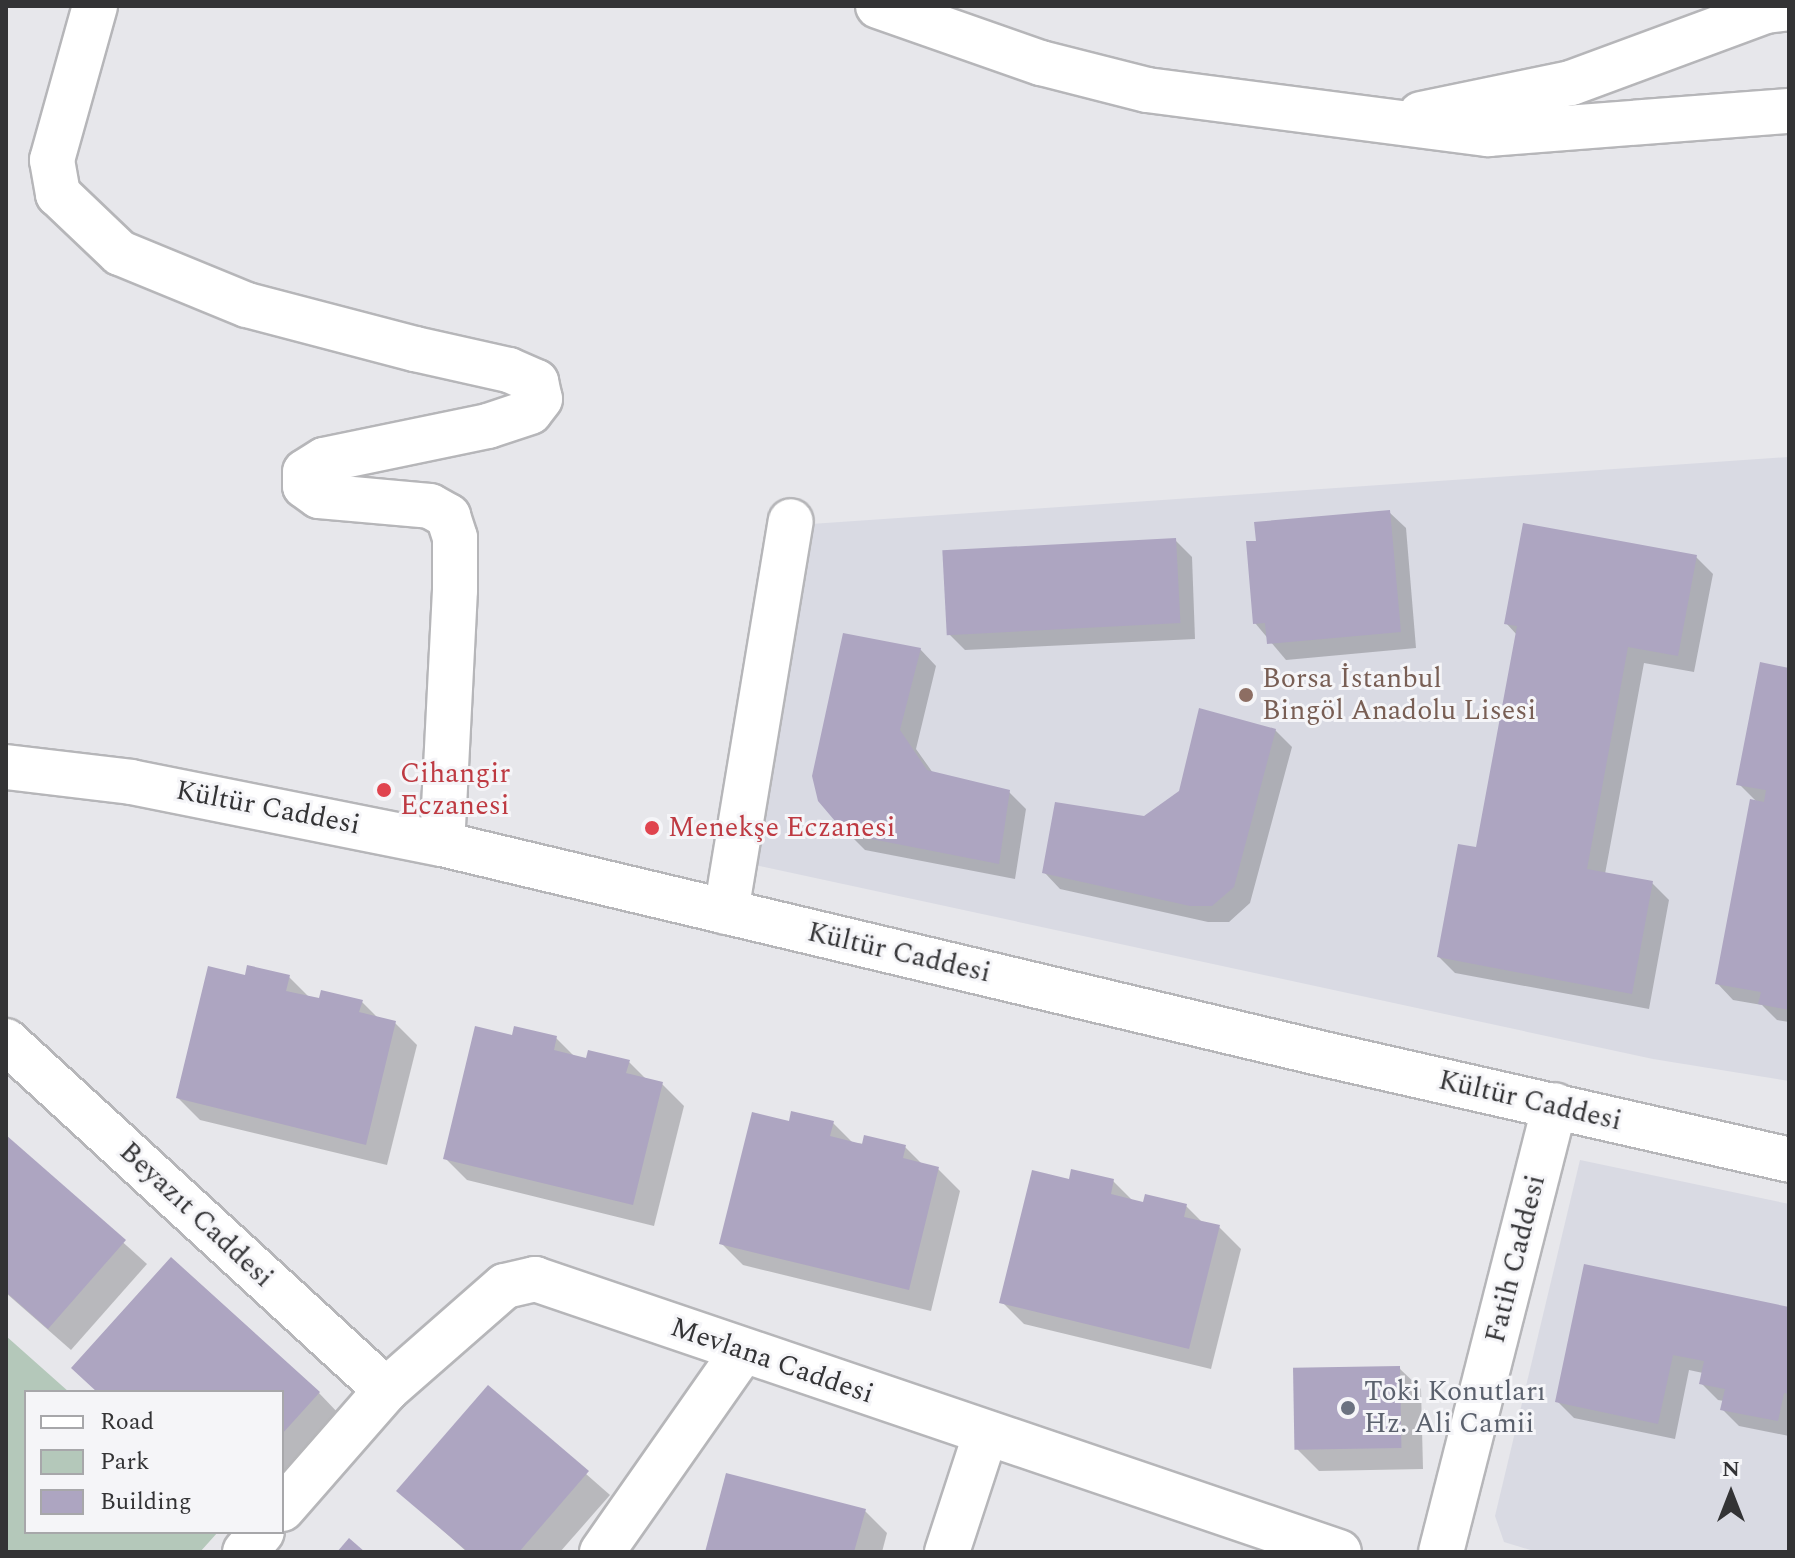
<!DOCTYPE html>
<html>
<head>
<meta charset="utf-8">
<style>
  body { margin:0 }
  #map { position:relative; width:1795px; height:1558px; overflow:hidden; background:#e7e7eb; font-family:Spectral,serif }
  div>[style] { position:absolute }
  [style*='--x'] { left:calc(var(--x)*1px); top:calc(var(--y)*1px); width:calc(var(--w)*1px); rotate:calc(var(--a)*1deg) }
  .built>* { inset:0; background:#d9dae3 }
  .green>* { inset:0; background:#b4c8ba }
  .shadow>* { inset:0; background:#0003 }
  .building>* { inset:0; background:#ada5c1; transform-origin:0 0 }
  .roads { filter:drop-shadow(2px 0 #b6b6b9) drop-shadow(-2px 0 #b6b6b9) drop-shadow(0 2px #b6b6b9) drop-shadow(0 -2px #b6b6b9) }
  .minor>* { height:44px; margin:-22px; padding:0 22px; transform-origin:22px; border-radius:22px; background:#fff }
  .dots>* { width:22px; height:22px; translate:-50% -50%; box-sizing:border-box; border:4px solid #f5f5f8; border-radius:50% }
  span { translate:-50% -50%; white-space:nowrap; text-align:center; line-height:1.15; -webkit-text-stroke:6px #f5f5f8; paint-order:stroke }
  .education-label { font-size:28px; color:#785e54 }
  .left { translate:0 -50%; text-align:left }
  .health-label { font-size:28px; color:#be3a42 }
  .street-label { font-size:28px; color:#333335 }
  .worship-label { font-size:28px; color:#5b616d }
  .frame { position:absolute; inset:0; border:8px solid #333335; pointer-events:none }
  .legend { position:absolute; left:24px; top:1390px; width:260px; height:144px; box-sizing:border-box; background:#f5f5f8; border:2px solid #a7a7aa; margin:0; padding:10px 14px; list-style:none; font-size:24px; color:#333335 }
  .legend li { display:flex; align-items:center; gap:16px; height:40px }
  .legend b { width:40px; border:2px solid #a7a7aa }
  .north { position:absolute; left:1691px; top:1454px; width:80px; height:80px; -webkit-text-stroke:6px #f5f5f8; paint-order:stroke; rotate:0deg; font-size:22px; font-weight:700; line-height:32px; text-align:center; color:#333335 }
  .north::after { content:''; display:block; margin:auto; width:28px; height:36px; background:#333335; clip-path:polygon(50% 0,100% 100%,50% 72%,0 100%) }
</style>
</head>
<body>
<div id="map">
  <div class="built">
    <i style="clip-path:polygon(1789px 457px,1789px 1081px,1653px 1059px,755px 865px,811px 524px)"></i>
    <i style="clip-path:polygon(1580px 1160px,1789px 1204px,1789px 1552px,1537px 1552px,1504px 1542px,1495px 1516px)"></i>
  </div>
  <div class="green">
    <i style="clip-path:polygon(6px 1336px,69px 1392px,26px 1392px,26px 1532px,218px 1532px,200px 1552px,6px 1552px)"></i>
  </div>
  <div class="shadow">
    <i style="clip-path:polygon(1389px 512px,1406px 528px,1416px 648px,1286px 660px,1255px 623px)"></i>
    <i style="clip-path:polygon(1175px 540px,1192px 557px,1195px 639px,965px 650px,948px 633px)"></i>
    <i style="clip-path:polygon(1696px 557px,1713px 574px,1694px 672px,1644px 663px,1605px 874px,1652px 883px,1669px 900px,1649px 1009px,1455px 973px,1439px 957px,1478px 850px,1517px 635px,1506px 623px)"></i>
    <i style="clip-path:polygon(920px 649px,936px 666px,916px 749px,933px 773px,1009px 792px,1026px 809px,1015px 879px,865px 850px,848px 833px)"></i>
    <i style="clip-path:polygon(1789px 670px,1789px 1022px,1777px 1020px,1762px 1005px,1733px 1000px,1717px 983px,1757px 802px,1739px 784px)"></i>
    <i style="clip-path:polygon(1275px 730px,1292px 747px,1250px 903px,1229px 922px,1208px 922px,1060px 889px,1044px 872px,1145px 818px)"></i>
    <i style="clip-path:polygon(246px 977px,289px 977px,310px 998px,362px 1002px,379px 1019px,395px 1023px,417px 1045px,387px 1165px,200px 1120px,178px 1098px)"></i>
    <i style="clip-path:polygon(514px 1038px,556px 1038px,576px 1058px,629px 1062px,647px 1080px,662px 1084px,684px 1106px,654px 1226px,467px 1180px,445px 1158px)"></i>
    <i style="clip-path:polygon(790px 1123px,833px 1123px,853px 1143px,905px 1147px,923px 1165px,938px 1169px,960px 1191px,931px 1311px,743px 1265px,721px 1243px)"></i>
    <i style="clip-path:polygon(6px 1137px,147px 1264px,71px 1350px,6px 1293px)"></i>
    <i style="clip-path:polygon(1070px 1181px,1113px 1181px,1134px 1202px,1186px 1206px,1203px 1223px,1219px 1227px,1241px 1249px,1211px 1369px,1024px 1324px,1002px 1302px)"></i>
    <i style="clip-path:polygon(1789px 1309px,1789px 1436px,1739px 1426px,1722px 1409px,1724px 1401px,1718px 1400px,1701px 1383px,1703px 1373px,1689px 1370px,1675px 1439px,1574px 1418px,1557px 1401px)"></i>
    <i style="clip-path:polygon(73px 1368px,319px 1393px,340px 1415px,282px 1479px,282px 1392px,98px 1392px)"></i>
    <i style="clip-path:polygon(1399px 1368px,1421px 1389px,1423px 1469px,1319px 1471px,1297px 1449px)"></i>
    <i style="clip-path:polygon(488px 1388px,610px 1495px,560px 1552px,467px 1552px,399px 1491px)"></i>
    <i style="clip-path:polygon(865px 1511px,887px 1533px,882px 1552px,707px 1552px)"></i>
  </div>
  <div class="building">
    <i style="clip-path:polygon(1390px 510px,1401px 632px,1267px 644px,1265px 623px,1253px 624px,1246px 541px,1256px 541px,1254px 522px)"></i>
    <i style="clip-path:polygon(1523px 523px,1697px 555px,1678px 656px,1628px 647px,1587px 869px,1653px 881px,1632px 994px,1437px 957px,1458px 844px,1476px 847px,1517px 626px,1504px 624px)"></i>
    <i style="left:1176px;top:538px;width:85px;height:234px;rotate:87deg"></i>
    <i style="clip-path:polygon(843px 633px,921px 648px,900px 730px,927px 770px,1010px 790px,999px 864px,846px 834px,818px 801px,812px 776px)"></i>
    <i style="clip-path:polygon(1760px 662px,1789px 668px,1789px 1010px,1758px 1004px,1761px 992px,1715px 984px,1750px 799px,1764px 802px,1766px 790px,1736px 785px)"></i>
    <i style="clip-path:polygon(1199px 708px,1276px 729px,1234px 887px,1212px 906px,1190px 906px,1042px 873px,1055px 802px,1144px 816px,1179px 791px)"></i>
    <i style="clip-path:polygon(247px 965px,290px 975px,286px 991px,319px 998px,321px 990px,363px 1000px,359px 1012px,396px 1021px,366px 1145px,176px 1098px,208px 966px,245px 975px)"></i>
    <i style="clip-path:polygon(475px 1026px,512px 1035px,514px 1026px,557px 1036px,554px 1050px,586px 1058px,588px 1050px,630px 1060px,626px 1073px,663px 1082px,633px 1205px,443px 1159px)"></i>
    <i style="clip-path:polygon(791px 1111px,834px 1121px,830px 1136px,862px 1144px,864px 1135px,906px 1145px,903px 1158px,939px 1167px,909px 1290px,719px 1244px,752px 1112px,789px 1121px)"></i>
    <i style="clip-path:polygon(6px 1135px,126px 1240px,48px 1329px,6px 1292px)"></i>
    <i style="clip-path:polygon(1071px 1169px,1114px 1179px,1111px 1194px,1143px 1202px,1145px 1194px,1187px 1204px,1184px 1217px,1220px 1225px,1189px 1349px,999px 1303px,1032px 1170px,1069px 1179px)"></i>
    <i style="clip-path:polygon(171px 1257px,320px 1392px,282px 1434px,282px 1392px,97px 1392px,71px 1368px)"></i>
    <i style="clip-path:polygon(1584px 1264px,1789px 1307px,1789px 1394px,1784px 1393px,1778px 1421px,1720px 1410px,1725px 1389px,1699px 1384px,1704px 1361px,1673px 1355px,1658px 1424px,1555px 1402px)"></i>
    <i style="left:1400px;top:1366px;width:82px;height:107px;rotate:89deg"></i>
    <i style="clip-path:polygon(488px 1385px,589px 1471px,519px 1552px,468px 1552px,396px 1491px)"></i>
    <i style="clip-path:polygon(726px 1473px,866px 1509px,854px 1552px,705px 1552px)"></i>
    <i style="clip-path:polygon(349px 1538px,365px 1552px,337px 1552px)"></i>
  </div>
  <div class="roads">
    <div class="minor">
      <i style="--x:95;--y:6;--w:160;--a:105.6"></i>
      <i style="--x:52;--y:160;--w:35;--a:80"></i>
      <i style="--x:58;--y:194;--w:86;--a:43.6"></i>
      <i style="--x:120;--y:253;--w:137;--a:22.3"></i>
      <i style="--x:247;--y:305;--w:174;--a:14.7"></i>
      <i style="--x:415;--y:349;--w:96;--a:12.6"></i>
      <i style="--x:509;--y:370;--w:30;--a:24"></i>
      <i style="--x:536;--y:382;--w:17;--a:77"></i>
      <i style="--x:540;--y:399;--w:16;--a:128"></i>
      <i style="--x:530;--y:412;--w:44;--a:161.6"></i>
      <i style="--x:488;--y:426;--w:167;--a:168.3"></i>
      <i style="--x:324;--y:460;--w:22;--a:148"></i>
      <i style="--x:305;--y:472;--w:14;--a:90"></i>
      <i style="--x:305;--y:486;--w:17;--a:36"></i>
      <i style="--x:319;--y:496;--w:111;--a:5.1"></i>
      <i style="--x:430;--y:506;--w:21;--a:29"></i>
      <i style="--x:448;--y:516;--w:23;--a:72"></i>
      <i style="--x:455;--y:538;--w:52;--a:90"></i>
      <i style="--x:455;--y:590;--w:254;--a:92.9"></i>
      <i style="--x:878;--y:6;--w:173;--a:19.3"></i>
      <i style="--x:1041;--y:63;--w:109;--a:14.3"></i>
      <i style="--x:1147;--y:90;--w:344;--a:7.4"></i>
      <i style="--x:1488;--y:134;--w:302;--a:-4.4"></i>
      <i style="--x:1421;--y:114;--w:153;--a:-11.7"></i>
      <i style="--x:1571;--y:83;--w:208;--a:-20.3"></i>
      <i style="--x:1766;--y:11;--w:23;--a:-7"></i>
      <i style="--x:6;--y:767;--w:126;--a:6.8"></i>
      <i style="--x:131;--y:782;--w:317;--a:11.3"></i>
      <i style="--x:442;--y:844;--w:911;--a:13.4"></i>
      <i style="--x:1328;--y:1055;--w:473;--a:12.8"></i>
      <i style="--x:726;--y:912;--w:396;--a:-80.6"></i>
      <i style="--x:6;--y:1041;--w:516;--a:42.57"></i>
      <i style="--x:282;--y:1509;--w:158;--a:-48.8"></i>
      <i style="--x:386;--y:1390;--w:158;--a:-41.2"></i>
      <i style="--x:505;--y:1286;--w:31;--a:-13"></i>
      <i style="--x:535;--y:1279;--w:849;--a:18.76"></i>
      <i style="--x:245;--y:1552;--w:26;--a:-50"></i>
      <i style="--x:602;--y:1552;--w:244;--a:-55"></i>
      <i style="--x:947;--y:1552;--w:125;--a:-71.9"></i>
      <i style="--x:1441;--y:1552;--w:461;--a:-75.7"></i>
    </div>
  </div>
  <div class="dots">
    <i style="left:1246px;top:695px;background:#8d6e63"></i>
    <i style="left:384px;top:790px;background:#e0444e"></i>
    <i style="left:652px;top:828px;background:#e0444e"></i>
    <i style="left:1348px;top:1408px;background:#6b7280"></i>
  </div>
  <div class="education-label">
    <span class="left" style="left:1262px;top:695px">Borsa İstanbul<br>Bingöl Anadolu Lisesi</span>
  </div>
  <div class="health-label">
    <span class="left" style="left:400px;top:790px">Cihangir<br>Eczanesi</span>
    <span class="left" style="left:668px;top:828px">Menekşe Eczanesi</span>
  </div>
  <div class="street-label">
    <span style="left:268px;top:808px;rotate:11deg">Kültür Caddesi</span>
    <span style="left:899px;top:953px;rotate:13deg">Kültür Caddesi</span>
    <span style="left:1530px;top:1101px;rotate:13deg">Kültür Caddesi</span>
    <span style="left:196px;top:1215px;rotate:43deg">Beyazıt Caddesi</span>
    <span style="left:1516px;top:1259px;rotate:-76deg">Fatih Caddesi</span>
    <span style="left:772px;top:1361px;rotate:19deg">Mevlana Caddesi</span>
  </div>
  <div class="worship-label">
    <span class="left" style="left:1364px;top:1408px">Toki Konutları<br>Hz. Ali Camii</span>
  </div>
  <div class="frame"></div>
  <ul class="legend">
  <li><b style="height:10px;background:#fff"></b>Road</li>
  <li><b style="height:22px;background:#b4c8ba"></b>Park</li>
  <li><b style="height:22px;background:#ada5c1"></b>Building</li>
  </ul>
  <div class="north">N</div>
</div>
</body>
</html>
